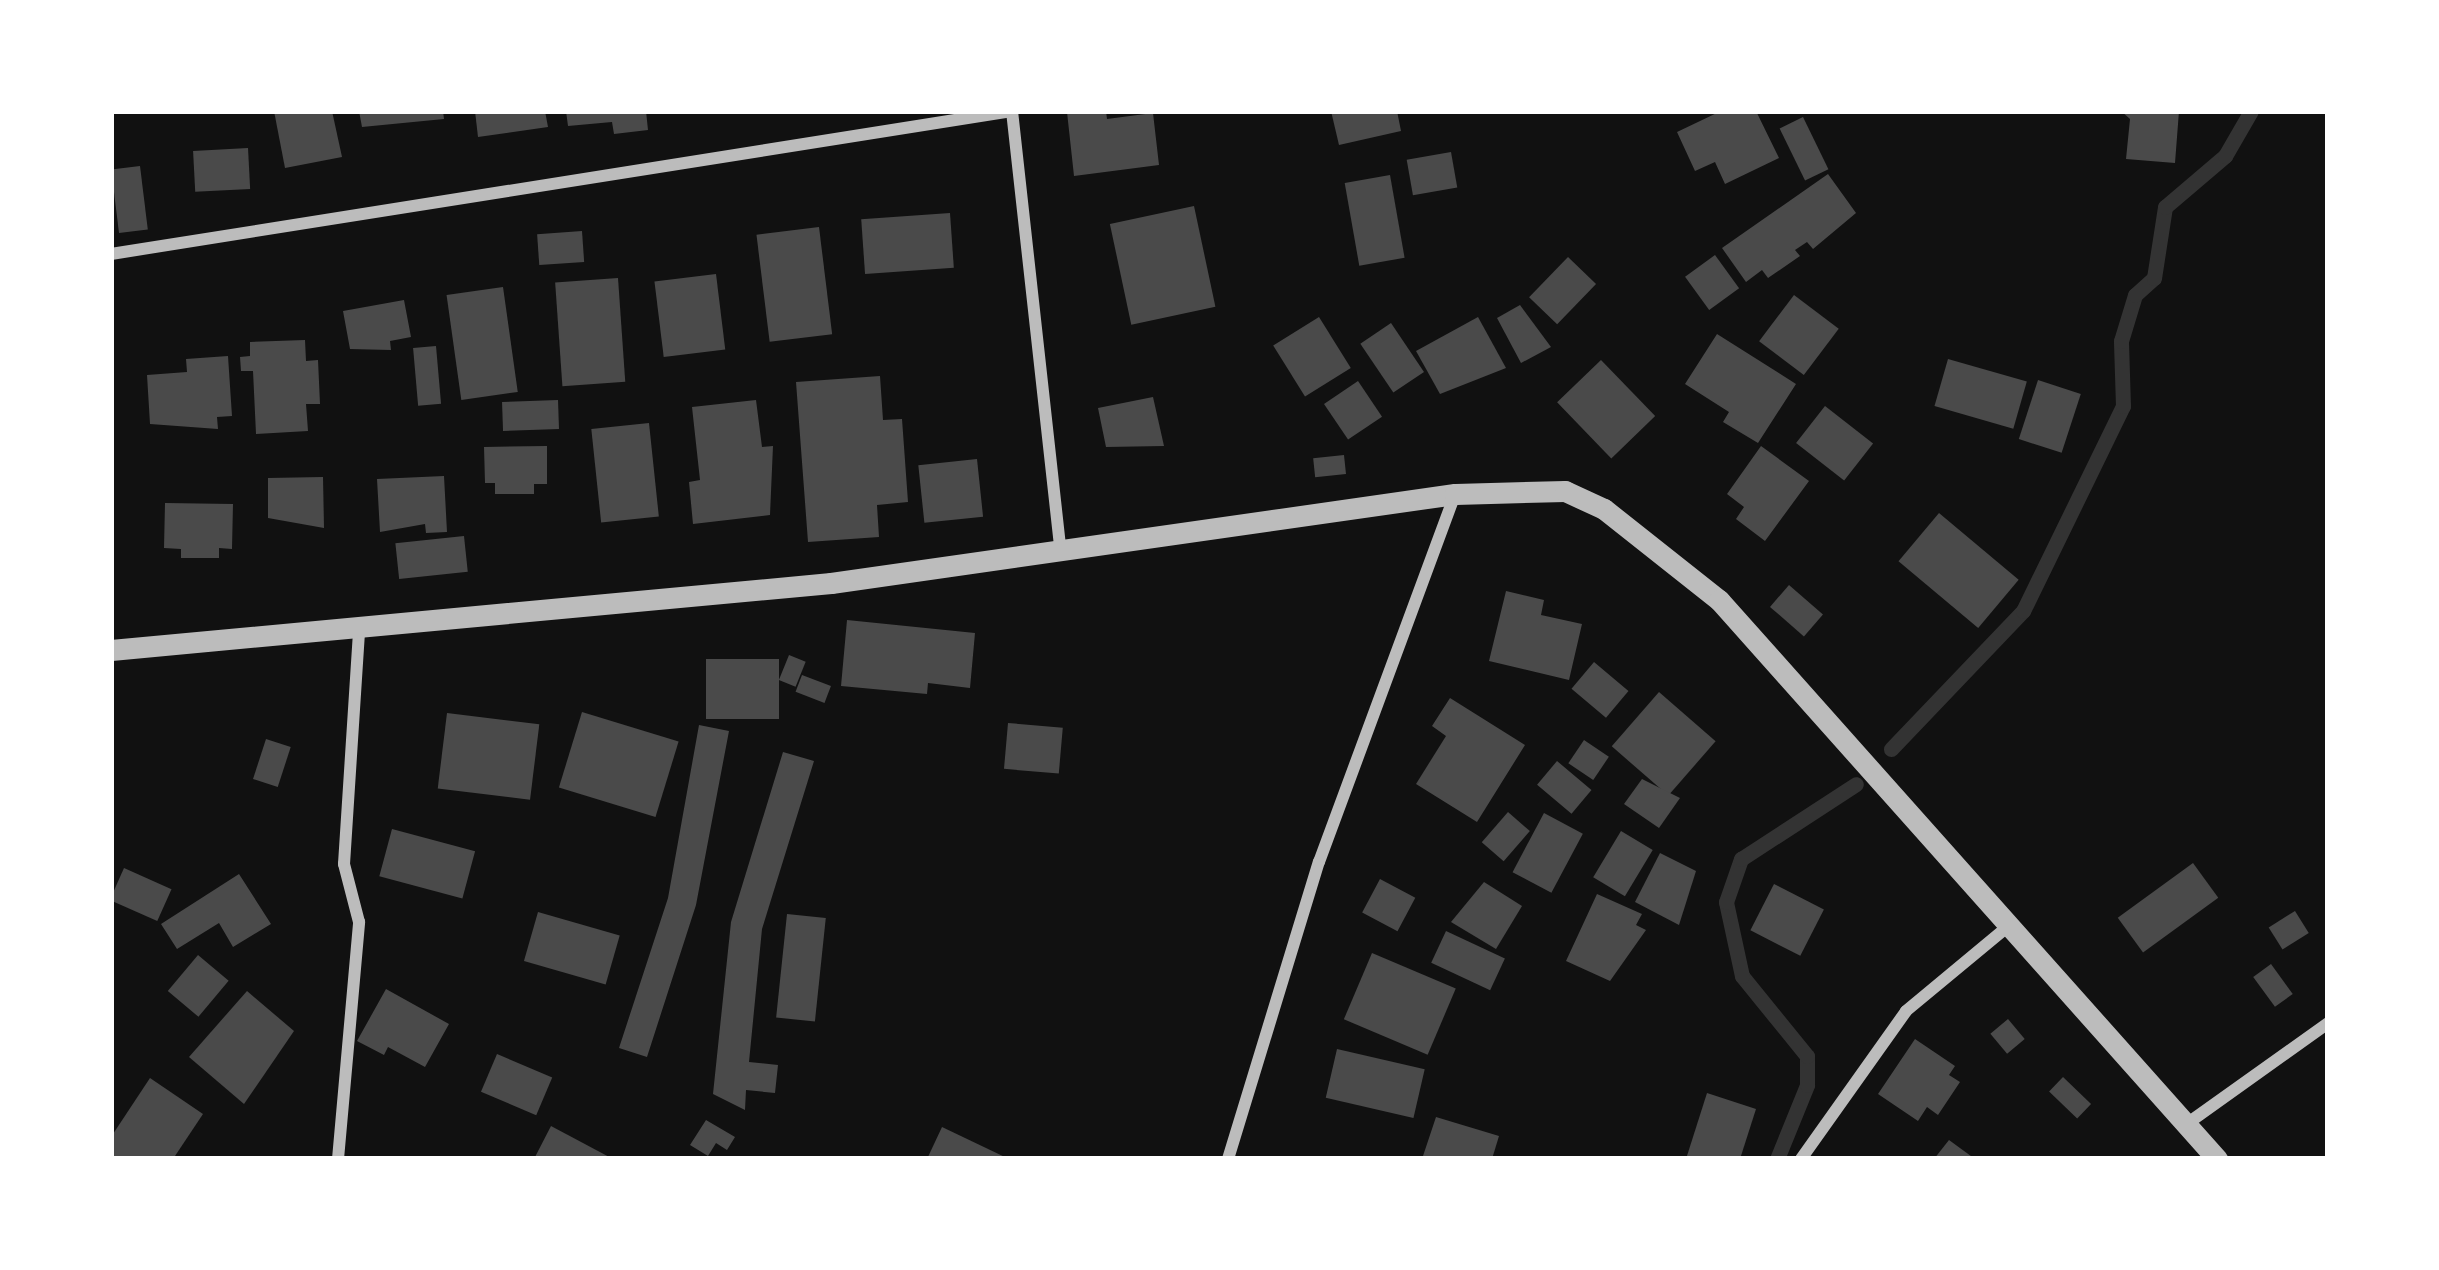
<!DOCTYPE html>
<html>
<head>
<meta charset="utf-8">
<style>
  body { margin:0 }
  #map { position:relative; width:2439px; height:1270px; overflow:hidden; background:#111; font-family:Barlow,sans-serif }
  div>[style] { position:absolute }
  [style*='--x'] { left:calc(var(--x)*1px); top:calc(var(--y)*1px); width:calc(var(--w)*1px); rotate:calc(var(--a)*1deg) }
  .stream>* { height:15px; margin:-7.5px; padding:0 7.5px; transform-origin:7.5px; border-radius:7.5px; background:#333 }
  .building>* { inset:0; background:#4a4a4a; transform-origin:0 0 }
  .minor>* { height:12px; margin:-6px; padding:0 6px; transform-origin:6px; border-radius:6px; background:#bcbcbc }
  .tertiary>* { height:21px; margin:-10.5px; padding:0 10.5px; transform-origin:10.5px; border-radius:10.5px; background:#bcbcbc }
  span { translate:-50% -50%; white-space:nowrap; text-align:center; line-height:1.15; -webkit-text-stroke:9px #fff; paint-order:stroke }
  .frame { position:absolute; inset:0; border:114px solid #fff; pointer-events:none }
</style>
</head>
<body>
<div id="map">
  <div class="stream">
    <i style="--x:1891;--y:749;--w:191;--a:-46.3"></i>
    <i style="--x:2023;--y:611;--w:228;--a:-64"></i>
    <i style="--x:2123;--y:406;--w:65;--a:-91.8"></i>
    <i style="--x:2121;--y:341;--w:48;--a:-73.1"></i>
    <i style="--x:2135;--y:295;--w:25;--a:-42"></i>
    <i style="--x:2154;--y:278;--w:72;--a:-81.2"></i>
    <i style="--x:2165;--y:207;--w:79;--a:-40.4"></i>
    <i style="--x:2225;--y:156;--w:52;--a:-60"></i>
    <i style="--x:1777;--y:1159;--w:80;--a:-67.9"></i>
    <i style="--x:1807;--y:1085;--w:29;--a:-90"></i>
    <i style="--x:1807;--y:1056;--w:103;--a:-129.1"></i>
    <i style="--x:1742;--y:976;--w:76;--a:-102.2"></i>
    <i style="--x:1726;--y:902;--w:46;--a:-70.8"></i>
    <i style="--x:1741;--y:859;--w:137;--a:-33.1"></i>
  </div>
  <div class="building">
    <i style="clip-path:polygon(274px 111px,332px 111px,342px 157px,285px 168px)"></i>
    <i style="clip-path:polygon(359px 111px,443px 111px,444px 119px,362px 127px)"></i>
    <i style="clip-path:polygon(475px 111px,545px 111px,548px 127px,478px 137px)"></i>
    <i style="clip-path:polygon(566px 111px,646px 111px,648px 130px,614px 134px,612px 122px,568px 126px)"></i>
    <i style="clip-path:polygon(1106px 111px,1107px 119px,1153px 113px,1159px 165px,1074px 176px,1067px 112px)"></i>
    <i style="clip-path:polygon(1331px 111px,1397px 111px,1401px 131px,1339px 145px)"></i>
    <i style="clip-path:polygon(1721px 111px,1756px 111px,1779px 158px,1725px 184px,1715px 162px,1695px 171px,1677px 132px)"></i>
    <i style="clip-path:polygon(2121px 111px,2179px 111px,2175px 163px,2126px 159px,2130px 119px)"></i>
    <i style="left:1803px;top:117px;width:58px;height:26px;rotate:64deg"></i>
    <i style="left:248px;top:148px;width:41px;height:55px;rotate:87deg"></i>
    <i style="left:1451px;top:152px;width:36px;height:45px;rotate:80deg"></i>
    <i style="left:140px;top:166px;width:64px;height:29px;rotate:83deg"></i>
    <i style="clip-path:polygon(1828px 174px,1856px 213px,1813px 249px,1807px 242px,1795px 250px,1800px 256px,1768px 278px,1762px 270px,1746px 282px,1722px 248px)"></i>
    <i style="left:1390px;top:175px;width:84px;height:46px;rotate:80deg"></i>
    <i style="left:1194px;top:206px;width:103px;height:86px;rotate:78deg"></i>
    <i style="left:950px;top:213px;width:55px;height:89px;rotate:86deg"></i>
    <i style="left:819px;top:227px;width:108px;height:63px;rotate:83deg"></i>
    <i style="left:582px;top:231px;width:31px;height:45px;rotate:86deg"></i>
    <i style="left:1715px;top:255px;width:41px;height:37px;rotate:54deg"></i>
    <i style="left:1568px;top:257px;width:39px;height:56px;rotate:44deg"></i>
    <i style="left:716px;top:274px;width:76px;height:62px;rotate:83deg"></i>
    <i style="left:618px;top:278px;width:104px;height:63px;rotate:86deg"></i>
    <i style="left:503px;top:287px;width:106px;height:57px;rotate:82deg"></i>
    <i style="left:1794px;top:295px;width:56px;height:58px;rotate:37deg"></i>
    <i style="clip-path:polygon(404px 300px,411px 337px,390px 341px,391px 350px,350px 349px,343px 311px)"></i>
    <i style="clip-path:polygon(1520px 305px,1551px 347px,1521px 363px,1497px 318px)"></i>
    <i style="left:1319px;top:317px;width:60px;height:54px;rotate:58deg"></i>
    <i style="clip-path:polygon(1478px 317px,1506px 368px,1440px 394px,1416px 351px)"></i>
    <i style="left:1391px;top:323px;width:59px;height:37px;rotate:56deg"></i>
    <i style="clip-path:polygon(1717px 334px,1796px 384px,1758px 443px,1723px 422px,1729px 412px,1685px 384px)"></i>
    <i style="clip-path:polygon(305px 340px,306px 361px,318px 360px,320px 404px,306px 404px,308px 431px,256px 434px,253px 371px,241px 371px,240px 357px,250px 356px,250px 342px)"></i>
    <i style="left:436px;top:346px;width:58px;height:23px;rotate:85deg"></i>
    <i style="clip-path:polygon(228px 356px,232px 416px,217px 417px,218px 429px,150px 424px,147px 375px,187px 372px,186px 359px)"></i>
    <i style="left:1948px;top:359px;width:82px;height:49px;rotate:16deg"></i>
    <i style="left:1601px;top:360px;width:78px;height:61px;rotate:46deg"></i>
    <i style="clip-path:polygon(880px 376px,883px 420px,902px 419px,908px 502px,877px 505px,879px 537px,808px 542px,796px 382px)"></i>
    <i style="left:2038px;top:380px;width:45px;height:62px;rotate:18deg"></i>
    <i style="left:1358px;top:381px;width:43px;height:41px;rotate:56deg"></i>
    <i style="clip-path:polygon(1153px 397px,1164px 446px,1106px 447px,1098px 408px)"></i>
    <i style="left:558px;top:400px;width:29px;height:56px;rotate:88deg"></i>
    <i style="clip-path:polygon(756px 400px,762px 447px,773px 446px,770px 515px,693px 524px,689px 482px,700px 480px,692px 407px)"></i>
    <i style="left:1825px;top:406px;width:61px;height:47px;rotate:38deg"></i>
    <i style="left:649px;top:423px;width:94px;height:58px;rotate:84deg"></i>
    <i style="clip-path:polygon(547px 446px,547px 484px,534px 484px,534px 494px,495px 494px,495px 483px,485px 483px,484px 447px)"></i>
    <i style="clip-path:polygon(1761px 446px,1809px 481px,1765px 541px,1736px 519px,1744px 507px,1727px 494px)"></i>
    <i style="left:1344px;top:455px;width:19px;height:31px;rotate:84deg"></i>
    <i style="left:977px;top:459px;width:58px;height:59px;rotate:84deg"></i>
    <i style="clip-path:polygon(444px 476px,447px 532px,426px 533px,425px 524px,380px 532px,377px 479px)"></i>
    <i style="clip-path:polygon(323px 477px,324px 528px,268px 518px,268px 478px)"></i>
    <i style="clip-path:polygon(165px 503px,233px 504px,232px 549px,219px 548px,219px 558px,181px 558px,181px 549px,164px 548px)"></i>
    <i style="left:1939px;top:513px;width:104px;height:63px;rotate:40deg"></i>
    <i style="left:464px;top:536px;width:36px;height:69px;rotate:84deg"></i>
    <i style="left:1789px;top:585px;width:45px;height:29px;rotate:41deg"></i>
    <i style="clip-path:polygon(1506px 591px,1544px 600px,1541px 615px,1582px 624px,1569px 680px,1489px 661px)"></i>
    <i style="clip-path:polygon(847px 620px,975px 633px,970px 688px,928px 683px,927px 694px,841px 686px)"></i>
    <i style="left:789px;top:655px;width:18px;height:27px;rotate:22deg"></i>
    <i style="left:706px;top:659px;width:73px;height:60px"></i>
    <i style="left:1594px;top:662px;width:45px;height:35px;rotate:40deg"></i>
    <i style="left:802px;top:675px;width:31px;height:18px;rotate:21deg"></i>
    <i style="left:1659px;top:692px;width:75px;height:72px;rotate:41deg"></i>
    <i style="clip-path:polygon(1450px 698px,1525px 745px,1477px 822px,1416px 784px,1446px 736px,1432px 726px)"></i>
    <i style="left:582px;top:712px;width:101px;height:79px;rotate:17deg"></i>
    <i style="left:447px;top:713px;width:93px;height:76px;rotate:7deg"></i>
    <i style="left:1008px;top:723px;width:55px;height:46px;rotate:5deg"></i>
    <i style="clip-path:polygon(699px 725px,729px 731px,696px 905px,647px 1057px,619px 1048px,668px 898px)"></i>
    <i style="left:266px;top:739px;width:26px;height:42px;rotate:18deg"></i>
    <i style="left:1584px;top:740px;width:30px;height:28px;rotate:34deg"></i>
    <i style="clip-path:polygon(783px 752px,814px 761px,762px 929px,749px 1062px,778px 1065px,775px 1093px,746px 1090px,745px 1110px,713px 1094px,731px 922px)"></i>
    <i style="left:1557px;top:761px;width:45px;height:31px;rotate:40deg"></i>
    <i style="clip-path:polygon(1642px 779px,1680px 798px,1659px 828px,1624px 804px)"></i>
    <i style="left:1508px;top:812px;width:29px;height:40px;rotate:41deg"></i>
    <i style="left:1544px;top:813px;width:44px;height:67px;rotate:28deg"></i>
    <i style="left:392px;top:829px;width:86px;height:49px;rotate:15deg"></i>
    <i style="left:1621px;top:831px;width:37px;height:54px;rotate:31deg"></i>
    <i style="clip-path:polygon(1660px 853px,1696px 871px,1679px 925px,1635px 902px)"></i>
    <i style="left:2193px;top:863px;width:43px;height:93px;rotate:54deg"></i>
    <i style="left:124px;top:868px;width:52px;height:35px;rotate:24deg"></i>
    <i style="clip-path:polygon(239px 874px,271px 924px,233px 947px,219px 923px,177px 949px,161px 924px)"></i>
    <i style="left:1380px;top:879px;width:40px;height:38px;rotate:28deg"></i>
    <i style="clip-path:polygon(1484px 882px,1522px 906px,1496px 949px,1451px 922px)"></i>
    <i style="left:1774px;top:884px;width:56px;height:52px;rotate:27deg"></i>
    <i style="clip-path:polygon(1597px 894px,1642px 914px,1636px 925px,1646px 930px,1610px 981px,1566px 961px)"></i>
    <i style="left:2295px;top:911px;width:26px;height:31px;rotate:58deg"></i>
    <i style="left:538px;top:912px;width:85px;height:51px;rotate:16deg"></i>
    <i style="left:787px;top:914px;width:39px;height:104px;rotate:6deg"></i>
    <i style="left:1446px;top:931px;width:65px;height:35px;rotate:25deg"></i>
    <i style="left:1372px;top:953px;width:91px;height:72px;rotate:23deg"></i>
    <i style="left:198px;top:955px;width:40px;height:47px;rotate:40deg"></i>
    <i style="left:2271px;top:964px;width:37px;height:22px;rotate:54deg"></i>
    <i style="clip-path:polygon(386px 989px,449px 1024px,425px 1067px,388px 1047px,384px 1055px,357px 1041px)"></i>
    <i style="clip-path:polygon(247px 991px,294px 1031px,244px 1104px,189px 1057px)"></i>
    <i style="left:2008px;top:1019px;width:26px;height:23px;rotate:50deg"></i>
    <i style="clip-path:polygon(1915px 1039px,1955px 1066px,1949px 1075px,1960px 1082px,1938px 1115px,1927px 1107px,1918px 1121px,1878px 1094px)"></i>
    <i style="left:1337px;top:1049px;width:90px;height:50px;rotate:13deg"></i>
    <i style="left:497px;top:1054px;width:60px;height:41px;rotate:23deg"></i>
    <i style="left:2063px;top:1077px;width:39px;height:20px;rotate:44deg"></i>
    <i style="clip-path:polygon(150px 1078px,203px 1114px,173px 1159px,111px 1159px,111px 1137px)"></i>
    <i style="clip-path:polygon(1707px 1093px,1756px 1109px,1740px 1159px,1686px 1159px)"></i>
    <i style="clip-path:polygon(1436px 1117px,1499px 1136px,1492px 1159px,1422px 1159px)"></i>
    <i style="clip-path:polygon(706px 1120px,735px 1137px,727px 1150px,716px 1143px,708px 1156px,690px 1145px)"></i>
    <i style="clip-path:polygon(551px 1126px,613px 1159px,534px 1159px)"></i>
    <i style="clip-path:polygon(942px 1127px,1009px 1159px,927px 1159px)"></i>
    <i style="clip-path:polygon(1949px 1140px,1975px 1159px,1934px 1159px)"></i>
  </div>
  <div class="minor">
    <i style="--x:111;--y:254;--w:912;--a:-9.02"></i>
    <i style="--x:1012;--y:111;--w:441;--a:83.7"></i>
    <i style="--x:2188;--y:1123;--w:172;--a:-35.5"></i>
    <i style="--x:338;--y:1159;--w:238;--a:-84.9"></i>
    <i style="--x:359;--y:922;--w:60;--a:-104.5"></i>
    <i style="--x:344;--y:864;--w:235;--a:-86.3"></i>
    <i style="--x:1228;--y:1159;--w:311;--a:-73"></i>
    <i style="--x:1319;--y:862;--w:392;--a:-69.7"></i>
    <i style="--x:1801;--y:1159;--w:181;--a:-54.6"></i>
    <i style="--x:1906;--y:1011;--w:131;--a:-39.7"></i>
  </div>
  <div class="tertiary">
    <i style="--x:111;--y:650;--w:723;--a:-5.32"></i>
    <i style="--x:831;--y:583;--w:630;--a:-8.12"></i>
    <i style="--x:1455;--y:494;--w:110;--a:-1.6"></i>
    <i style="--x:1565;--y:491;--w:43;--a:24.8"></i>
    <i style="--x:1604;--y:509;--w:147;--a:38.4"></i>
    <i style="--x:1719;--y:600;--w:749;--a:48.3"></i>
  </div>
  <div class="frame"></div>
</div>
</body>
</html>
